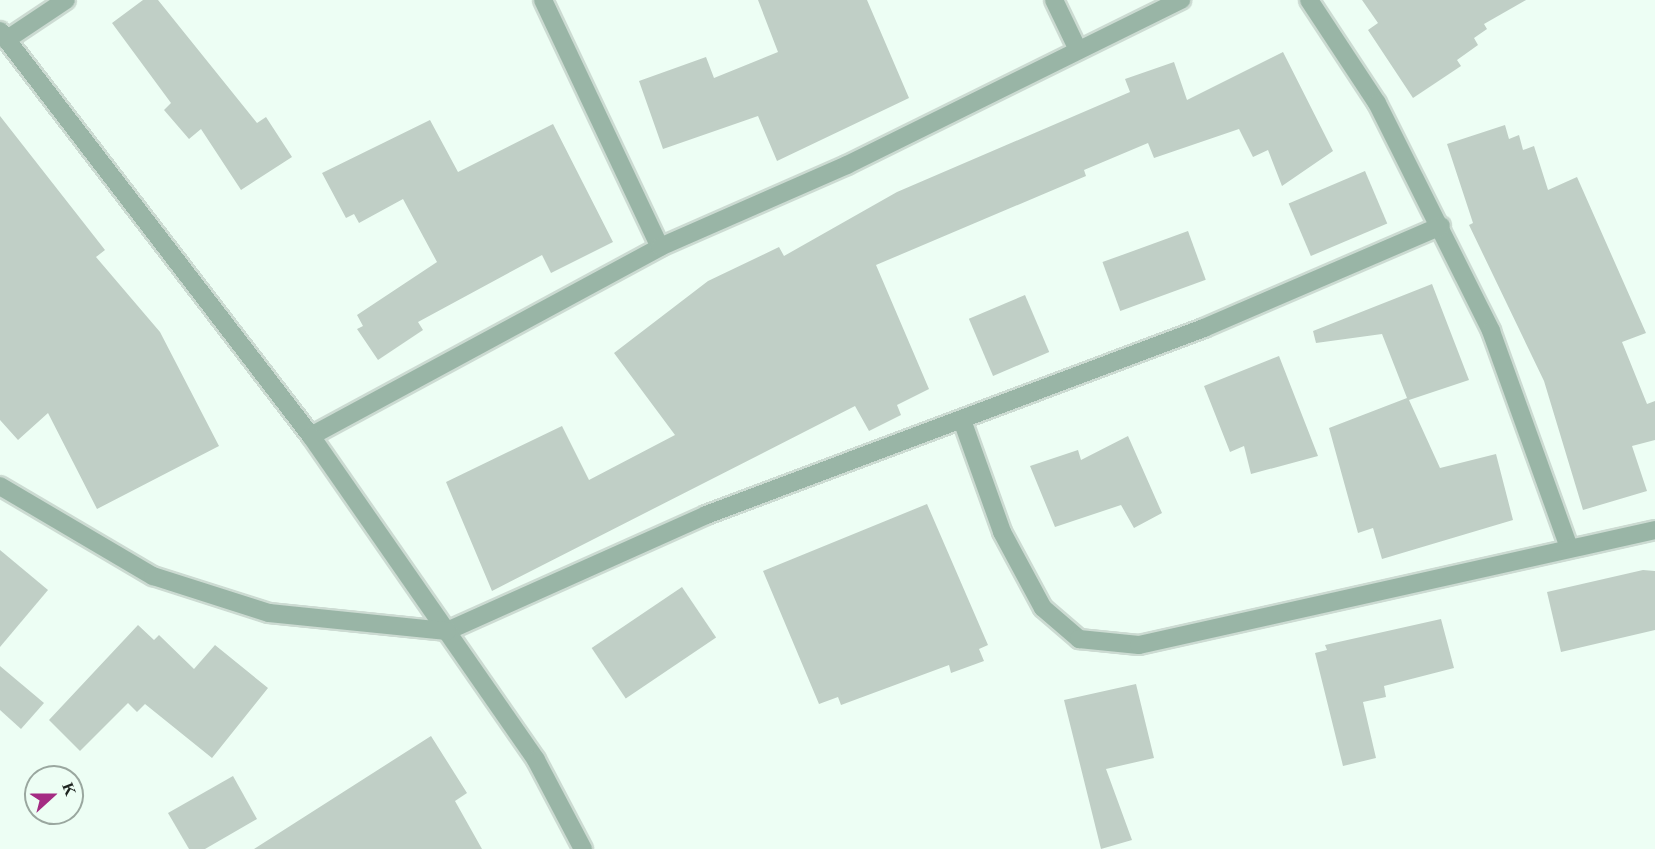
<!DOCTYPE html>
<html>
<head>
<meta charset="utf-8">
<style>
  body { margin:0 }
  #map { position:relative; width:1655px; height:849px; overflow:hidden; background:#edfef4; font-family:"Times New Roman",serif }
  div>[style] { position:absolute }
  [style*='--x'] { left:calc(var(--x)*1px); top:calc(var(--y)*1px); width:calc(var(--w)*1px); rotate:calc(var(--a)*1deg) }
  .building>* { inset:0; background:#c0cfc6; transform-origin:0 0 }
  .roads { filter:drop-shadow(2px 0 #ccdbd2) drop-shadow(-2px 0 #ccdbd2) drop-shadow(0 2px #ccdbd2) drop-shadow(0 -2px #ccdbd2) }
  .minor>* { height:18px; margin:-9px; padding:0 9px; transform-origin:9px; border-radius:9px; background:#99b5a6 }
  .tertiary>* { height:18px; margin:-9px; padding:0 9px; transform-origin:9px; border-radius:9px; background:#99b5a6 }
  span { translate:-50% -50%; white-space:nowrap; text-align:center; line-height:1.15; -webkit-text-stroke:4.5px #edfef4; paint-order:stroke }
  .north { position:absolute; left:24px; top:765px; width:60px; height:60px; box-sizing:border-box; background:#edfef4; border:2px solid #9aa79f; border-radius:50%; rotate:69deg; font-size:16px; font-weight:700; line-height:24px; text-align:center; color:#1e2420 }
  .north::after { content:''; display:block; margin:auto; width:21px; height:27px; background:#a42c83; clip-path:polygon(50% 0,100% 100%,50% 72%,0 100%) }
</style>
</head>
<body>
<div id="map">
  <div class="building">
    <i style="clip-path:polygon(143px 0,158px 0,257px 123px,266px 117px,292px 157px,241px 190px,201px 129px,189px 139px,164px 110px,171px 103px,112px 23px)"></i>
    <i style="clip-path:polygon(758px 0,867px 0,909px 98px,777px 161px,758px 116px,663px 149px,639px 81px,706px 57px,714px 78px,778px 52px)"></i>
    <i style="clip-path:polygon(1362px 0,1526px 0,1484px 24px,1487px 29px,1474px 38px,1478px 45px,1457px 60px,1461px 66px,1413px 98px,1368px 30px,1378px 23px)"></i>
    <i style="clip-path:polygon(1283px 52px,1333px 151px,1282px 186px,1268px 150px,1253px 157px,1239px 129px,1154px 158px,1148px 143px,1084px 170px,1086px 176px,876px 265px,929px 389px,897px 405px,901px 415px,869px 431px,855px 406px,492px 591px,446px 482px,562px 426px,589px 480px,675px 435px,614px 353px,708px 281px,779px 247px,784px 256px,897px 192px,1130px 92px,1125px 79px,1174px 62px,1187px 100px)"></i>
    <i style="clip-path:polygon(0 116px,105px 250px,96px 257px,160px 332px,219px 446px,97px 509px,48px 413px,18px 440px,0 420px)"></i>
    <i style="clip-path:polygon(430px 120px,458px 172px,553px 124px,613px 242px,551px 273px,542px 255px,418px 322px,423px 330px,378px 360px,357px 329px,363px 326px,357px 315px,437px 262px,403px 199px,359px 223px,354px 214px,346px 218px,322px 173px)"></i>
    <i style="clip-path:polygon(1505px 125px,1509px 139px,1519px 135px,1523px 150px,1534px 146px,1548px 190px,1577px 177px,1646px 333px,1622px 342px,1647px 404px,1655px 401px,1655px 440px,1632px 446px,1647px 491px,1583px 510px,1544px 381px,1469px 225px,1473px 223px,1447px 144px)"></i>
    <i style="left:1365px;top:171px;width:57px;height:83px;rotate:67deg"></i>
    <i style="left:1188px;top:231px;width:52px;height:91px;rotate:70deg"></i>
    <i style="clip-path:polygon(1432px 284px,1469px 380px,1409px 400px,1440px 468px,1496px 454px,1513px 520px,1382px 559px,1373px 528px,1358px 533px,1329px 428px,1407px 398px,1382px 334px,1316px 343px,1313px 331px)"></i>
    <i style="left:1025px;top:295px;width:62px;height:61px;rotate:67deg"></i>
    <i style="clip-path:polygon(1279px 356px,1318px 456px,1251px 474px,1244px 446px,1230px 452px,1204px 386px)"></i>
    <i style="clip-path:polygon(1128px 436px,1162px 513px,1134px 528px,1121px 505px,1055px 527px,1030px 466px,1078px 450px,1081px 460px)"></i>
    <i style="clip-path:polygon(927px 504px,988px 645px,979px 649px,984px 661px,951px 673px,949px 665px,841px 705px,838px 697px,819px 704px,763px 571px)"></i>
    <i style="clip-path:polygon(0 550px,48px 590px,0 647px)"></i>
    <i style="clip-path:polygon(1643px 570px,1655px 571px,1655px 630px,1561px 652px,1547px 592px)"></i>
    <i style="left:682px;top:587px;width:61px;height:109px;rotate:56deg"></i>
    <i style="clip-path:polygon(1441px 619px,1454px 668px,1384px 686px,1386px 697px,1363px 702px,1376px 758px,1343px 766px,1315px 653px,1327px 650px,1325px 645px)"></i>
    <i style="clip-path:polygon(138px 625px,154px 640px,159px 635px,194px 669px,215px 645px,268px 688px,212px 758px,145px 704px,137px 712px,128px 703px,80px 751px,49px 720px)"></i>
    <i style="clip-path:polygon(0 666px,44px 703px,21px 729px,0 710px)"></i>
    <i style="clip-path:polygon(1136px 684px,1154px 758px,1106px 769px,1132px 840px,1101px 849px,1064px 700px)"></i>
    <i style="clip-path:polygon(431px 736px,467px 793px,455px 801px,482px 849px,254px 849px)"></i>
    <i style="clip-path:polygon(233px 776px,257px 819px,205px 849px,189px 849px,168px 813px)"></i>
  </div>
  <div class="roads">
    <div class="minor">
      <i style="--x:543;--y:0;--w:273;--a:64.7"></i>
      <i style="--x:1054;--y:0;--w:55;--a:64.4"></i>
      <i style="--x:1309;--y:0;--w:123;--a:56.6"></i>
      <i style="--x:1377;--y:103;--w:255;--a:63.4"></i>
      <i style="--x:1491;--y:331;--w:231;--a:70.2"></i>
      <i style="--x:6;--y:40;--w:72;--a:-33.7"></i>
      <i style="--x:962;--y:420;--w:119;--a:70.3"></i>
      <i style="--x:1002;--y:532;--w:86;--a:61.7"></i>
      <i style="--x:1043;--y:608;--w:48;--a:40.7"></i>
      <i style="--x:1079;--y:639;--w:60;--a:5.7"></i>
      <i style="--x:1139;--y:645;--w:529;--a:-12.56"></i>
      <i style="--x:311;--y:436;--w:397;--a:-28.4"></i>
      <i style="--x:660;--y:247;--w:204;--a:-23.7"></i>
      <i style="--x:847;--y:165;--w:373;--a:-26.3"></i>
      <i style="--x:447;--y:631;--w:284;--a:-24.1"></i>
      <i style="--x:706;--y:515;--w:532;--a:-20.58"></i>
      <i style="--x:1204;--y:328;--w:258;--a:-23.3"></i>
    </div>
    <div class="tertiary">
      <i style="--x:0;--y:31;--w:511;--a:52.48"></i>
      <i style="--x:311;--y:436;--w:394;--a:55.2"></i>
      <i style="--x:536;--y:760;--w:101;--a:62.2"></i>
      <i style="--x:0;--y:486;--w:178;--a:30.5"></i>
      <i style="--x:153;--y:576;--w:122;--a:17.7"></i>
      <i style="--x:269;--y:613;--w:179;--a:5.8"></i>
    </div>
  </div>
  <div class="north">K</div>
</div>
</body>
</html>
